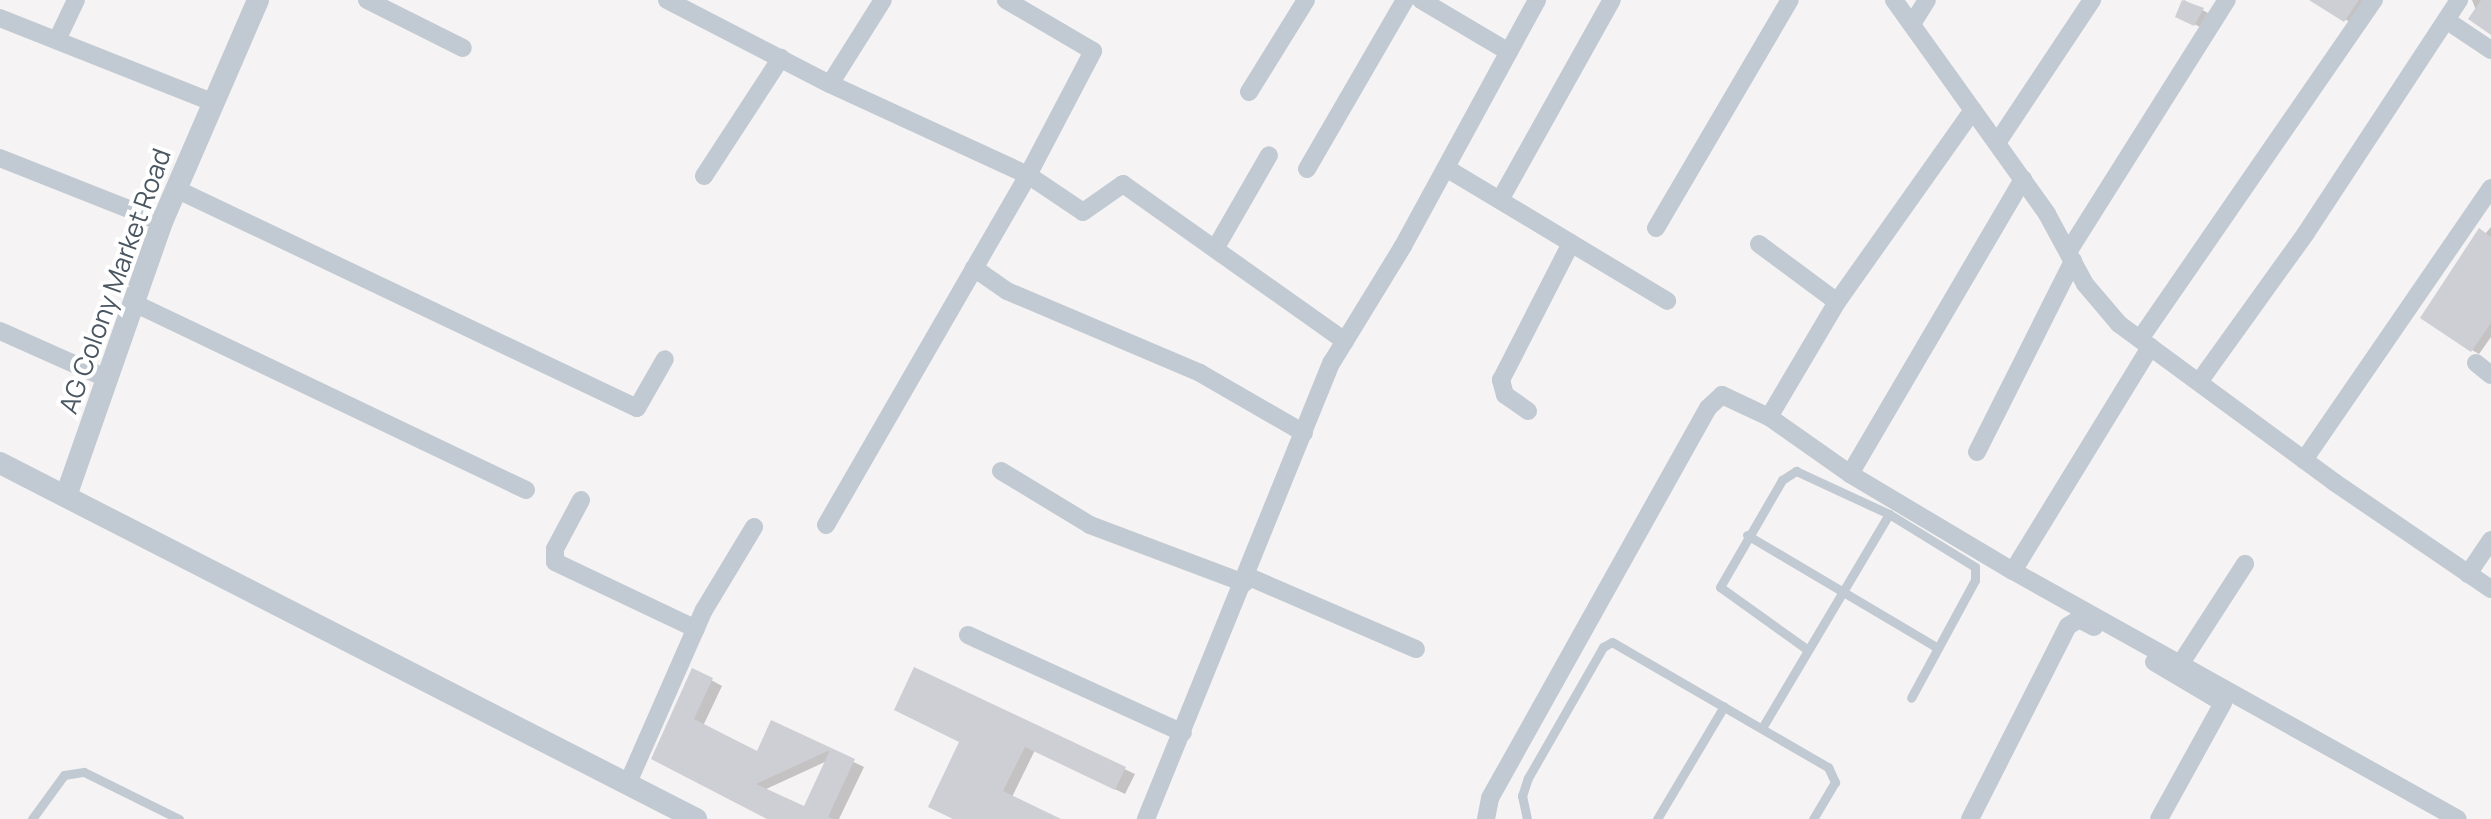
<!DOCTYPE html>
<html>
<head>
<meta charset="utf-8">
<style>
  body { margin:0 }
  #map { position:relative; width:2491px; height:819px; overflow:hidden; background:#f5f3f3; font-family:Manrope,sans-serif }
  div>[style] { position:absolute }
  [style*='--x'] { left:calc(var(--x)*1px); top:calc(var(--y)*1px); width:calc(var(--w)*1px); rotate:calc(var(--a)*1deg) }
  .shadow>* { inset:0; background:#0003 }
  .building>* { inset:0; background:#cdcfd5 }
  .service>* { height:9px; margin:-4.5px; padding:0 4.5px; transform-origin:4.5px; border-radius:4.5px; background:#c1cad2 }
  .minor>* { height:18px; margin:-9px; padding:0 9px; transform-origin:9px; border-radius:9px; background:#c1cad2 }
  .tertiary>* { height:22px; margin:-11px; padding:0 11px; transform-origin:11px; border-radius:11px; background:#c1cad2 }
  span { translate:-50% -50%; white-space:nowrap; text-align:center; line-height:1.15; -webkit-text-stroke:8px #fff; paint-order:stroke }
  .street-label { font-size:26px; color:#4a5661 }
</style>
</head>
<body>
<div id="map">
  <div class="shadow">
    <i style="clip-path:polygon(2184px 0,2208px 13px,2200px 27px,2178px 16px)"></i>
    <i style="clip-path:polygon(2314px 0,2369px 0,2353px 24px)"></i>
    <i style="clip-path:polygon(2472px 0,2491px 0,2491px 33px,2476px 10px)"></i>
    <i style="clip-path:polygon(2491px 227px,2491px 337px,2479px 354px,2472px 350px,2485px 234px)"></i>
    <i style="clip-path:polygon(evenodd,693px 670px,722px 686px,703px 726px,758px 753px,772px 723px,864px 767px,839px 819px,769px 819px,664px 764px,693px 670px,827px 761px,805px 808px,764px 790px,827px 761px)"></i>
    <i style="clip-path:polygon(915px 670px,1135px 774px,1125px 794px,1035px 750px,1012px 797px,1056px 819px,956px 819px,962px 742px)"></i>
  </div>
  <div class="building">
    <i style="clip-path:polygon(2182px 0,2204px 8px,2194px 26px,2175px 17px)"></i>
    <i style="clip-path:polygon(2309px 0,2359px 0,2344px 22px)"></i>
    <i style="clip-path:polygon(2481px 0,2491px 0,2491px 35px,2468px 19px)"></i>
    <i style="clip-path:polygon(2479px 228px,2491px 237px,2491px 323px,2471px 352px,2420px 318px)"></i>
    <i style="clip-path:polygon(914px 667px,1126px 767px,1115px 790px,1025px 747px,1003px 791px,1061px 819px,953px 819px,928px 807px,959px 742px,894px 710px)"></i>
    <i style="clip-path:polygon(evenodd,692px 668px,713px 678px,694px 719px,757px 751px,771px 720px,855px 759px,828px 817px,834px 819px,767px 819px,651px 759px,692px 668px,830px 750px,804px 806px,756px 784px,830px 750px)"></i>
  </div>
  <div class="service">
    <i style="--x:1747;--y:535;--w:222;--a:30.6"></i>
    <i style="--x:1808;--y:650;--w:108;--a:-144.4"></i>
    <i style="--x:1720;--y:587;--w:124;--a:-59.9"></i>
    <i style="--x:1782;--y:480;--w:17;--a:-33"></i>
    <i style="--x:1796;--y:471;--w:102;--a:24.8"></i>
    <i style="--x:1889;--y:514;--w:101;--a:31.6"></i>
    <i style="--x:1975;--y:567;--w:13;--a:90"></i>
    <i style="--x:1975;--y:580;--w:134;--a:118.5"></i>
    <i style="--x:1762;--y:728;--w:249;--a:-59.3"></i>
    <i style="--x:32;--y:819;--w:54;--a:-54"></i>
    <i style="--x:64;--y:775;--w:20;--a:-9"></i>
    <i style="--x:84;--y:772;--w:106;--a:26.3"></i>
    <i style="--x:1527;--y:819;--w:24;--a:-102"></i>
    <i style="--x:1522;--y:796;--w:19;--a:-72"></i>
    <i style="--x:1528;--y:778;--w:151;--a:-60.2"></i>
    <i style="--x:1603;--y:647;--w:10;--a:-29"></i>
    <i style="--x:1612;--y:642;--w:250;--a:30.1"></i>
    <i style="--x:1828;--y:767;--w:17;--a:65"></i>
    <i style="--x:1835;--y:782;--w:43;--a:120.7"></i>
    <i style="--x:1657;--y:819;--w:131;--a:-59.3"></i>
  </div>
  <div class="minor">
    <i style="--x:367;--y:0;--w:107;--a:26.6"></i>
    <i style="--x:667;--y:0;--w:183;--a:27.3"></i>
    <i style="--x:830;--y:84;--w:218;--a:24.7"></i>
    <i style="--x:1028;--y:175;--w:66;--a:33.9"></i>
    <i style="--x:1083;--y:212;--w:49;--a:-35"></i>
    <i style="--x:1123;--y:184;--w:272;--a:35.3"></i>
    <i style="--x:1421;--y:0;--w:102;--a:30.6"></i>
    <i style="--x:1894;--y:0;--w:263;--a:54.4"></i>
    <i style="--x:2047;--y:214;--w:80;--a:61.5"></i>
    <i style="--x:2085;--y:284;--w:52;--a:49.6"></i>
    <i style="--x:2119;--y:324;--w:267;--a:36.3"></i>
    <i style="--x:2334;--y:482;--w:190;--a:34.3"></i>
    <i style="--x:0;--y:18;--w:231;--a:21.6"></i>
    <i style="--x:2446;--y:20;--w:54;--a:33.7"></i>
    <i style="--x:1912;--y:24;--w:28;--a:-58"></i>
    <i style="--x:57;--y:40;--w:44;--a:-64.6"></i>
    <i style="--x:830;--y:84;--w:99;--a:-57.8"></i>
    <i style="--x:1249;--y:92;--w:108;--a:-58.2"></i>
    <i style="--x:1997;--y:143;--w:172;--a:-56.4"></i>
    <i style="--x:0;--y:158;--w:174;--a:21.6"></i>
    <i style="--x:1446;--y:168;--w:258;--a:31"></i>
    <i style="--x:1307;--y:169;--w:195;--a:-59.9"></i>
    <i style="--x:704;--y:176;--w:141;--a:-56.9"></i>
    <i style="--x:176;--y:189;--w:510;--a:25.41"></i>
    <i style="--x:637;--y:408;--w:56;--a:-60.3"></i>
    <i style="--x:1500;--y:200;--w:229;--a:-60.8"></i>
    <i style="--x:1656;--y:228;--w:264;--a:-59.6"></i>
    <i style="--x:1759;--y:244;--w:97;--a:36.6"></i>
    <i style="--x:1215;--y:249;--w:108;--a:-60.1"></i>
    <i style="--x:2068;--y:252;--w:298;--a:-57.8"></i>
    <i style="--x:974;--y:268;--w:40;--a:34.9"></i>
    <i style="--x:1007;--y:291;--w:210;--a:23"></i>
    <i style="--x:1200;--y:373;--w:120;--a:30"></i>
    <i style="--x:136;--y:304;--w:432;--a:25.5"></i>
    <i style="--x:0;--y:331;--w:118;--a:24"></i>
    <i style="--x:2140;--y:339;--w:412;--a:-55.4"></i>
    <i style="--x:2476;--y:363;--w:19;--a:39"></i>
    <i style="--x:2199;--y:382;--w:183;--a:-54.3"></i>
    <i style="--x:2306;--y:233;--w:279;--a:-56.7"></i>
    <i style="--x:1528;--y:411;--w:28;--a:-145"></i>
    <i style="--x:1505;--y:395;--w:16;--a:-105"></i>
    <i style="--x:1501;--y:380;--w:154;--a:-62.9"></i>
    <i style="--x:1769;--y:417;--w:134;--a:-59.4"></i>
    <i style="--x:1837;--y:302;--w:235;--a:-54.7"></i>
    <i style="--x:1977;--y:452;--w:214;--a:-63.3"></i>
    <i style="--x:2304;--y:460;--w:330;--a:-55.5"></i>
    <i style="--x:1001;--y:471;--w:104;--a:31.2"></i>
    <i style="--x:1090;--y:525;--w:165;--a:20.6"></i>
    <i style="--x:1850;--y:474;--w:342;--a:-59.6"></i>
    <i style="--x:581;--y:500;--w:55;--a:118"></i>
    <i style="--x:555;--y:549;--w:13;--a:90"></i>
    <i style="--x:555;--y:562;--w:156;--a:25.4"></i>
    <i style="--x:826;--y:525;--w:404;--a:-60"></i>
    <i style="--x:1028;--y:175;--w:140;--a:-62.3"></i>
    <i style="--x:1093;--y:51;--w:101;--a:-149.6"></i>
    <i style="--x:2013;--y:571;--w:263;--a:-58.5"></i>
    <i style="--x:2468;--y:574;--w:41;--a:-55.9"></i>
    <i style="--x:1247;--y:576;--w:184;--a:23.4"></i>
    <i style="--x:968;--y:635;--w:236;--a:24.5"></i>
    <i style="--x:2154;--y:662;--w:80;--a:30.7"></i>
    <i style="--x:2223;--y:703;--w:132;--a:118.9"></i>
    <i style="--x:2181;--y:663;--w:118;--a:-57.1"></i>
    <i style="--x:627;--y:785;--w:191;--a:-66.3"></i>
    <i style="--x:704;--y:610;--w:97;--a:-58.9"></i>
    <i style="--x:1146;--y:819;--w:493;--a:-67.9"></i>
    <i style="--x:1332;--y:362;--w:136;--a:-58.5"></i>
    <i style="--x:1403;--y:246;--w:280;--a:-61.4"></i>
    <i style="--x:1486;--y:819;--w:21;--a:-79"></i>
    <i style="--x:1490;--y:798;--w:447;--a:-60.8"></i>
    <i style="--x:1708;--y:408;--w:19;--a:-43"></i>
    <i style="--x:1722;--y:395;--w:52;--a:25.1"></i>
    <i style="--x:1769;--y:417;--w:99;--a:35.1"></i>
    <i style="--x:1850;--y:474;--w:190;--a:30.8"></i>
    <i style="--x:2013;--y:571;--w:509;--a:29.13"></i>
    <i style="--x:1970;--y:819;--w:216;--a:-63.1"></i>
    <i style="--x:2068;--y:626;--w:13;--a:-32"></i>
    <i style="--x:2079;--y:619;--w:17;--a:28"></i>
  </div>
  <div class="tertiary">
    <i style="--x:0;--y:463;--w:782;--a:27.09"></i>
    <i style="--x:66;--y:496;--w:290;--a:-70.7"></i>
    <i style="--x:162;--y:222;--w:242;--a:-66.6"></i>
  </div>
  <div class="street-label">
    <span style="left:115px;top:281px;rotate:-70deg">AG Colony Market Road</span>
  </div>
</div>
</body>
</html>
